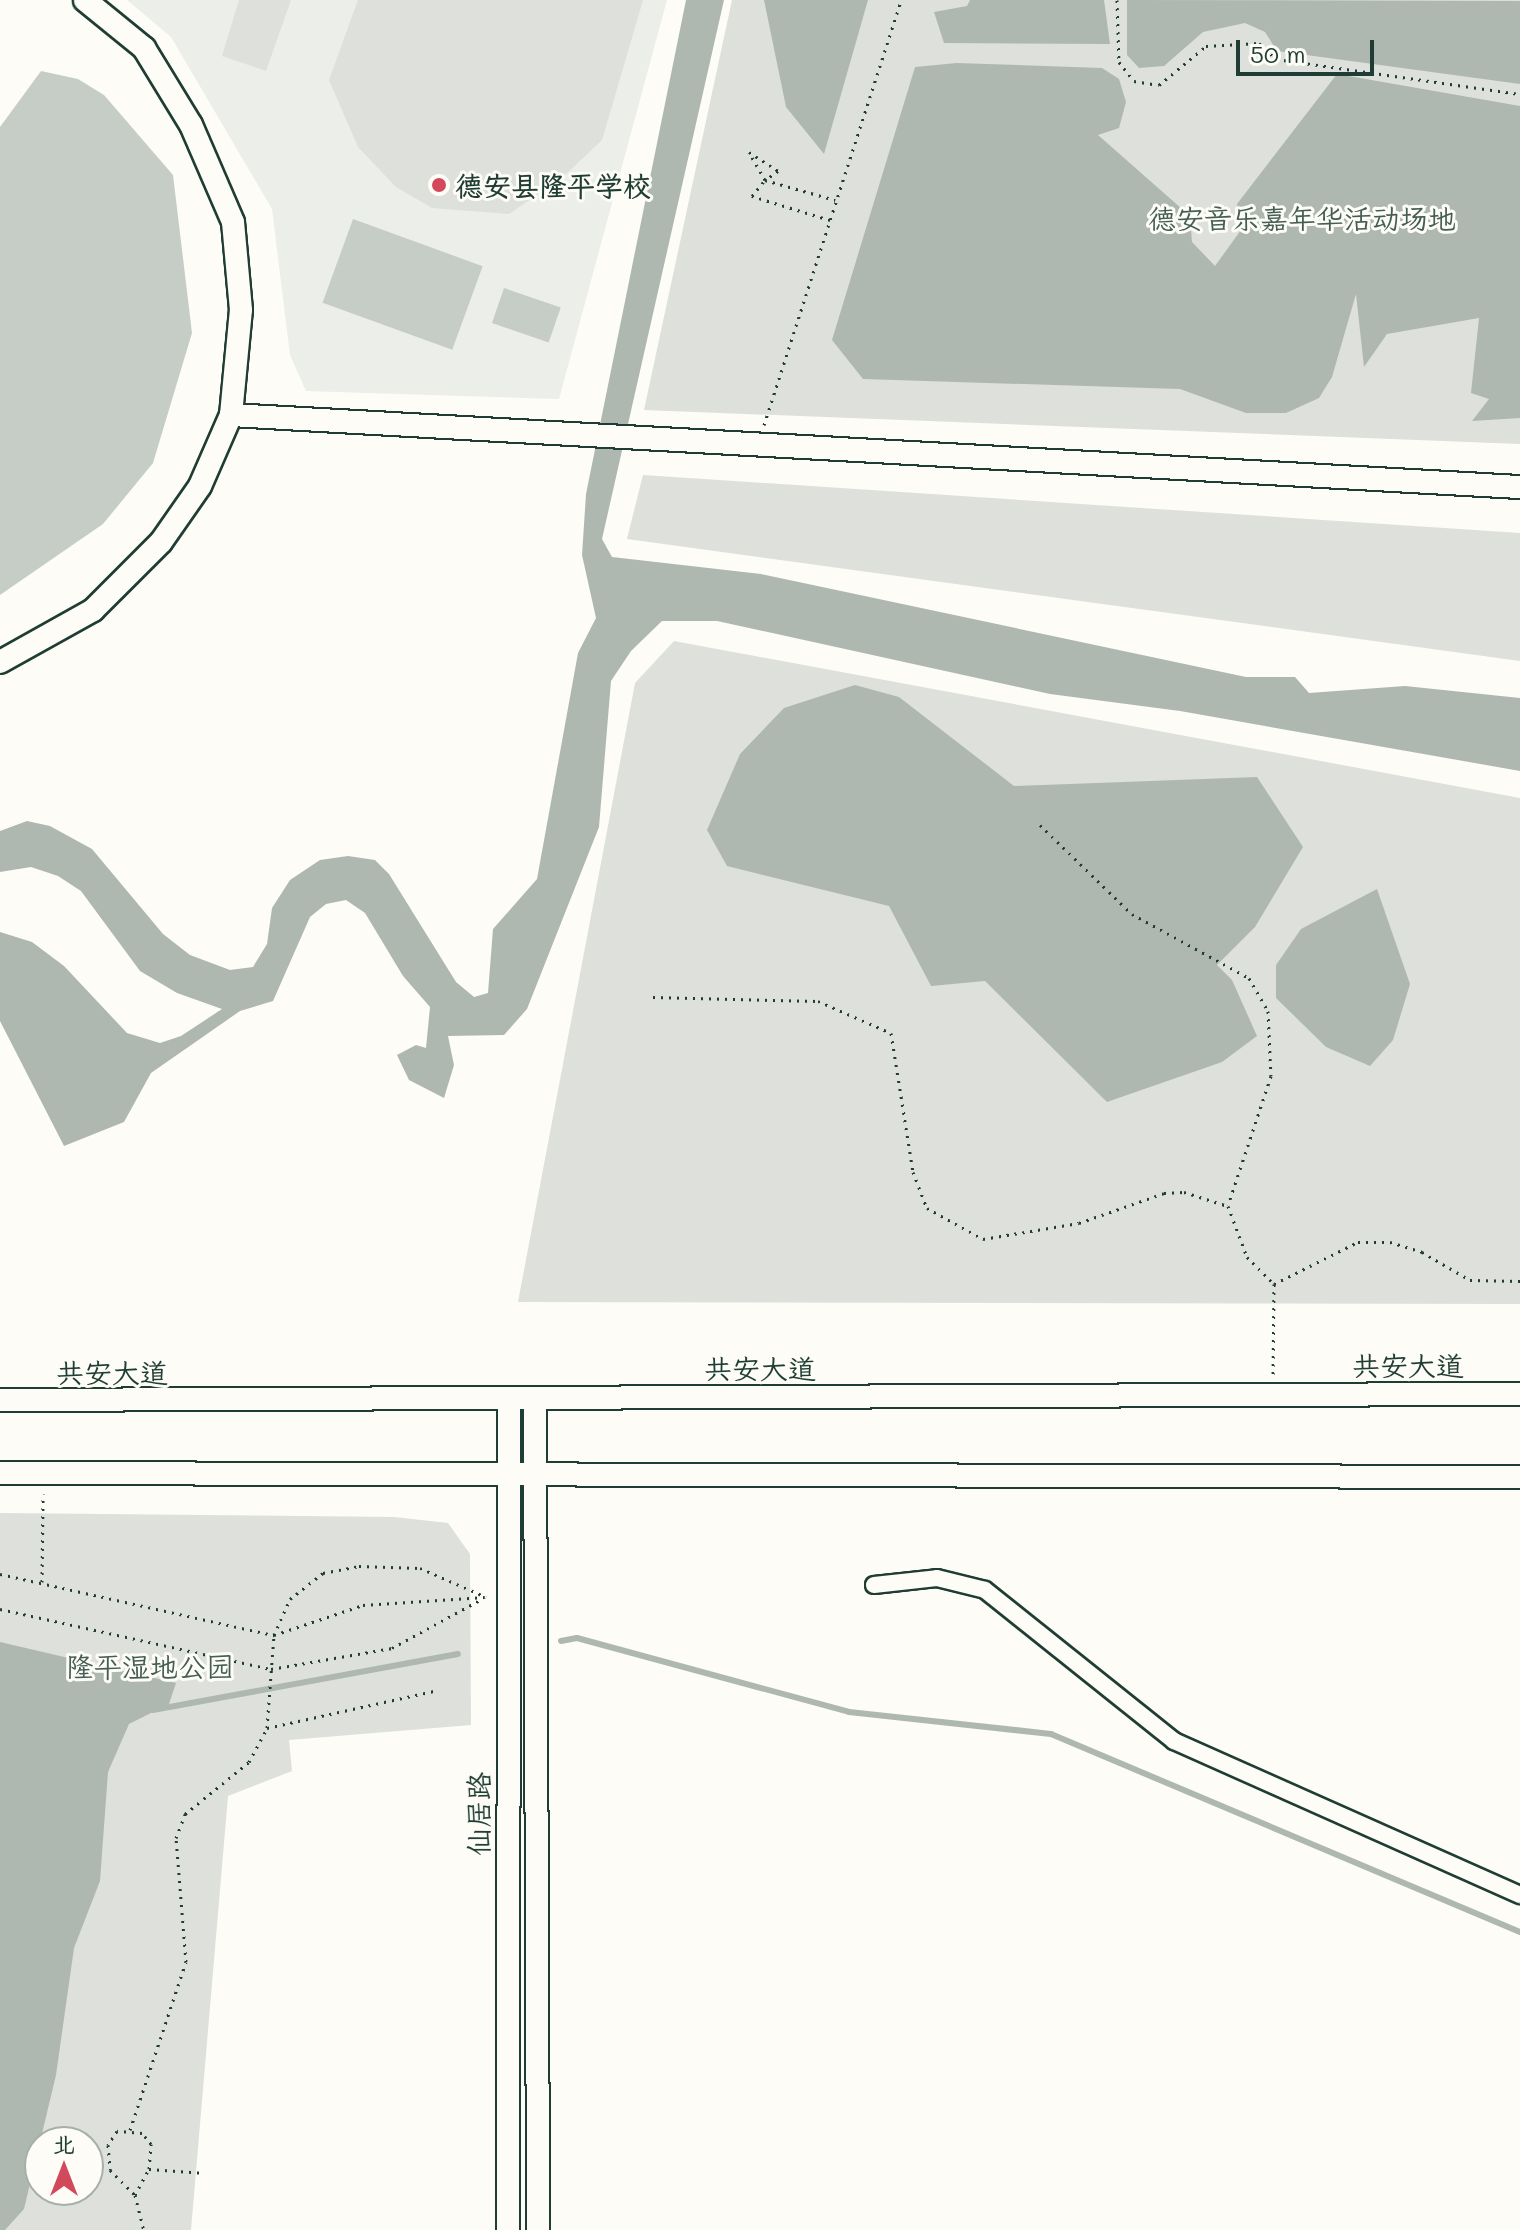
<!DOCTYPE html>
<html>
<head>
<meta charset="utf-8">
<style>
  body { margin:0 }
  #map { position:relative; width:1520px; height:2230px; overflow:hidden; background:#fdfcf7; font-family:Mali,"LXGW WenKai TC",sans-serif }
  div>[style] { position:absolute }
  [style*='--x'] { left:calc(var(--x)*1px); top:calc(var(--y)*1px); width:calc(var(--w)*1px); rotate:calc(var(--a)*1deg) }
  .built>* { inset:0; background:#eceee9 }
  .green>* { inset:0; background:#dde0db }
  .water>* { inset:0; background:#aeb8b1 }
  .stream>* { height:6px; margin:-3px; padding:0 3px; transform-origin:3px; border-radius:3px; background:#aeb8b1 }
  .building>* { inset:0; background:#c6cdc7; transform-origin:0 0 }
  .path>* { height:3px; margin-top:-1.5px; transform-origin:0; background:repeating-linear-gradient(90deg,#1f3d34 0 2px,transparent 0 8px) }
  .roads { filter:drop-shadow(2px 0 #1f3d34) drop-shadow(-2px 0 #1f3d34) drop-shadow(0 2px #1f3d34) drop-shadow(0 -2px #1f3d34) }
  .street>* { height:16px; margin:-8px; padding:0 8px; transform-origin:8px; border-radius:8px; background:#fdfcf7 }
  .secondary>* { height:22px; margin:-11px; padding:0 11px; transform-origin:11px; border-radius:11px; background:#fdfcf7 }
  .dots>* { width:22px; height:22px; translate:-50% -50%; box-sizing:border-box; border:4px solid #fdfcf7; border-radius:50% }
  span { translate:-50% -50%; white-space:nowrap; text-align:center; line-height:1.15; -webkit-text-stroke:6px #fdfcf7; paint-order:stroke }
  .poi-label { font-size:28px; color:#1f3d34; font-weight:700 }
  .left { translate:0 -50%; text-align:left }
  .park-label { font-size:28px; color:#455e55 }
  .street-label { font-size:28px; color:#1f3d34 }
  .north { position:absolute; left:24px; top:2126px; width:80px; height:80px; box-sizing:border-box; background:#fdfcf7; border:2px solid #a4b0a9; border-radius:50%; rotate:0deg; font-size:22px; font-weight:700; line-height:32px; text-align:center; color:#1f3d34 }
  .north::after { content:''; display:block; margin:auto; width:28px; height:36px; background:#d1495b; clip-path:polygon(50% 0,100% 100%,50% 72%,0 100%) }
  .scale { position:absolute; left:1236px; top:40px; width:138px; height:36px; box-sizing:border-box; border:4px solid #1f3d34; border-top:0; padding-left:10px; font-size:24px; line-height:28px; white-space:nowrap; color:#1f3d34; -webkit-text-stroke:6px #fdfcf7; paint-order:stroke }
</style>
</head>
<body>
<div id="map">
  <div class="built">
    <i style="clip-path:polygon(127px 0,667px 0,559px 399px,306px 391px,290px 355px,272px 209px,171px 37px)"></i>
  </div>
  <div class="green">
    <i style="clip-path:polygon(239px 0,291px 0,266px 71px,222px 56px)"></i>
    <i style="clip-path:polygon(358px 0,643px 0,602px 140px,562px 178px,509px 214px,432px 208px,396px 187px,358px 147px,329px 80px)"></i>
    <i style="clip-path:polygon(732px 0,1520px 0,1520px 444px,644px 410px)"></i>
    <i style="clip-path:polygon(643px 475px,1520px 533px,1520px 661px,627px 539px)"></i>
    <i style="clip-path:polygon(674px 641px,1520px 798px,1520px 1304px,518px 1302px,635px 683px)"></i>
    <i style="clip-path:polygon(evenodd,0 1513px,394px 1517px,448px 1523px,470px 1554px,471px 1725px,289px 1740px,292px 1771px,228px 1796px,191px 2230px,0 2230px,0 1513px,40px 2142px,88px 2142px,88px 2190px,40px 2190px,40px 2142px)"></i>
  </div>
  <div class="water">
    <i style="clip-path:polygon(686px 0,724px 0,602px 539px,612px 557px,761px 574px,1246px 677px,1295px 677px,1309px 693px,1405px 686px,1520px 698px,1520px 771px,1180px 711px,1050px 694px,717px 621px,662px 621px,631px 651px,611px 681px,599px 827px,527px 1009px,504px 1035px,448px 1036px,454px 1065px,444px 1098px,409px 1080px,397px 1055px,416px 1045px,426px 1048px,430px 1007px,403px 976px,365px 913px,346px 900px,326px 904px,310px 917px,273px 1001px,240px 1011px,151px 1073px,124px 1122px,64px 1146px,0 1021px,0 932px,32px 942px,64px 966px,127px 1033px,160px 1043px,181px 1036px,222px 1009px,177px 993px,140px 971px,81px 891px,58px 876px,31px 867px,0 872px,0 831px,27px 821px,50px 826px,92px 849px,163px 934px,190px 955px,230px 970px,253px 967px,267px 944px,272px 908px,290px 880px,320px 860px,348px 856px,375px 860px,389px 874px,456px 982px,474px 997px,488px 993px,493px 929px,537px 879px,578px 653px,596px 618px,582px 555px,586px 494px)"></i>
    <i style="clip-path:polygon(764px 0,868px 0,824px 154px,786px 107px)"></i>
    <i style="clip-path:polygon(970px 0,1104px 0,1110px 44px,944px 43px,934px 12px,967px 6px)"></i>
    <i style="clip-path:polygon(1127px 0,1520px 1px,1520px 84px,1277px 51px,1265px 32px,1245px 23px,1203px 32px,1164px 66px,1139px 68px,1127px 55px)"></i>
    <i style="clip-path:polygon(957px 63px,1102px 68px,1119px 79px,1126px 102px,1119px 128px,1098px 135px,1190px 216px,1192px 242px,1215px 266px,1241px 230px,1237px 204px,1337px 74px,1520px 106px,1520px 418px,1472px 421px,1489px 399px,1471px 393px,1479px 318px,1387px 334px,1364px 367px,1356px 294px,1332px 377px,1319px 398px,1286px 413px,1246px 413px,1180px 389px,863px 379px,832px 340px,915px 67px)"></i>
    <i style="clip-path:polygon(855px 685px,899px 697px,1014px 786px,1257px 777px,1303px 847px,1255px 927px,1217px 965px,1232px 980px,1257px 1036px,1222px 1062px,1107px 1102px,985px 981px,931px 986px,889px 906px,727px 866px,707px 830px,740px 754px,784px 708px)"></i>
    <i style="clip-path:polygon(1377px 889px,1410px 984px,1393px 1040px,1370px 1066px,1326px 1047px,1276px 998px,1276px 965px,1301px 929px)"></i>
    <i style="clip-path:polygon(0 1642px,176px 1683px,169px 1704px,129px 1724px,108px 1772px,100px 1881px,74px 1948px,56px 2075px,24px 2209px,5px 2230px,0 2230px)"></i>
  </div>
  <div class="stream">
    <i style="--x:561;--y:1641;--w:16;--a:-11"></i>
    <i style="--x:577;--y:1638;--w:282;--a:15.2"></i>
    <i style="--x:849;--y:1712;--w:203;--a:6.2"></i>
    <i style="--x:1051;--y:1734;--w:509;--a:22.89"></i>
    <i style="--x:153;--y:1710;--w:310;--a:-10.4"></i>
  </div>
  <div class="building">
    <i style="clip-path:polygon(41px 71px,78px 79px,104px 95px,173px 175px,192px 333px,153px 463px,103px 524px,0 595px,0 127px)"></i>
    <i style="left:353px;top:219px;width:138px;height:89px;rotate:20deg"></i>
    <i style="left:504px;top:288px;width:60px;height:37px;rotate:19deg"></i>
  </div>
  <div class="path">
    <i style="--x:1117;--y:0;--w:62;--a:88.2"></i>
    <i style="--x:1119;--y:62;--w:24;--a:52"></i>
    <i style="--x:1134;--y:81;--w:25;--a:9"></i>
    <i style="--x:1159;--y:85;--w:61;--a:-39.7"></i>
    <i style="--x:1206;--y:46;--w:53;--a:-3.2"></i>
    <i style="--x:1259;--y:43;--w:23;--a:43"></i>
    <i style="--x:1276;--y:59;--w:246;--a:8.2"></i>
    <i style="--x:830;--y:220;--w:82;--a:-162.9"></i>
    <i style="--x:752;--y:196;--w:21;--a:-51"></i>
    <i style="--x:765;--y:180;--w:32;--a:-120"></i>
    <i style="--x:749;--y:152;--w:35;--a:33"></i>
    <i style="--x:778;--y:171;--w:16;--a:145"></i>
    <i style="--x:765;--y:180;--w:73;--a:15.9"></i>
    <i style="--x:764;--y:425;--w:447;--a:-72.1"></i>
    <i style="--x:1040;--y:825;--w:128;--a:44.1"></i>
    <i style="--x:1132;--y:914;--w:133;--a:28.7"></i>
    <i style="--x:1249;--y:978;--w:38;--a:60"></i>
    <i style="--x:1268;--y:1011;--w:65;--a:87.4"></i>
    <i style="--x:1271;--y:1076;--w:136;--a:108.4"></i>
    <i style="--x:653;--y:997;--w:165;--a:1.4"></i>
    <i style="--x:818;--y:1001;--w:80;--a:23.7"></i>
    <i style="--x:891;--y:1033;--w:141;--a:81"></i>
    <i style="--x:913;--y:1172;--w:39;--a:69"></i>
    <i style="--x:927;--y:1208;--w:64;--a:29"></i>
    <i style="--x:983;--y:1239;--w:97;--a:-9.5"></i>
    <i style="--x:1079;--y:1223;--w:90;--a:-19.4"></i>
    <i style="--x:1164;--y:1193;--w:20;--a:-3"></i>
    <i style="--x:1184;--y:1192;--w:46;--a:17.7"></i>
    <i style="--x:1228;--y:1206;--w:54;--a:69.6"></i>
    <i style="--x:1247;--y:1257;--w:38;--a:45"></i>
    <i style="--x:1274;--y:1284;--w:92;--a:90.6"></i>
    <i style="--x:1274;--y:1284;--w:94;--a:-26.6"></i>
    <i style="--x:1358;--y:1242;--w:32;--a:0"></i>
    <i style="--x:1390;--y:1242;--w:34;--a:17"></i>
    <i style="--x:1422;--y:1252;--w:56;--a:30.3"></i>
    <i style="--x:1470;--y:1280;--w:50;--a:1.1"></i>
    <i style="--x:0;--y:1574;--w:281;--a:12.6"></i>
    <i style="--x:274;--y:1635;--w:94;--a:-18.6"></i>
    <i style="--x:363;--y:1605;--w:122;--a:-3.8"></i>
    <i style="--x:42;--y:1582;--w:88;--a:-89.3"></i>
    <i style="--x:0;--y:1609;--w:278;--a:12.5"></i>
    <i style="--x:271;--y:1669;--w:123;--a:-9.8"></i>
    <i style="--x:392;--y:1648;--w:102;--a:-28.6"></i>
    <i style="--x:267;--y:1728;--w:171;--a:-12.5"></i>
    <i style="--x:130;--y:2130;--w:177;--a:-71.6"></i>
    <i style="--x:186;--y:1962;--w:124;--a:-94.6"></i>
    <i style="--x:176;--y:1838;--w:26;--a:-69"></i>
    <i style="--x:185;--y:1814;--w:82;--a:-39.1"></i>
    <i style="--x:249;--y:1762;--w:38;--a:-62"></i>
    <i style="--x:267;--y:1728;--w:93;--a:-85.7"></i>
    <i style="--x:274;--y:1635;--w:39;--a:-66"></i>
    <i style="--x:290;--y:1599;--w:42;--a:-38.2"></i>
    <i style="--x:323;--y:1573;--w:37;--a:-11"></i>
    <i style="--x:359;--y:1566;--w:61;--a:1.9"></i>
    <i style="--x:420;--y:1568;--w:72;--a:23.7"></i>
    <i style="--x:149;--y:2169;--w:56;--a:4.1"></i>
    <i style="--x:135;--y:2195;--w:30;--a:-62"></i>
    <i style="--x:149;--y:2169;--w:25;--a:-85"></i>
    <i style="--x:151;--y:2144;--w:14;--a:-129"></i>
    <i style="--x:142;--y:2133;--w:25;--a:-175"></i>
    <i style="--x:117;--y:2131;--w:17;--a:123"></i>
    <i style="--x:108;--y:2145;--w:25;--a:85"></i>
    <i style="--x:110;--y:2170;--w:35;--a:45"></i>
    <i style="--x:135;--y:2195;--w:36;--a:76"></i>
  </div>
  <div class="roads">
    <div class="street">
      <i style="--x:874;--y:1585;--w:63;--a:-6.3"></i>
      <i style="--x:937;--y:1578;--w:49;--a:14"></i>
      <i style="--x:985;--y:1590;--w:242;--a:38.6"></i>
      <i style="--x:1174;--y:1741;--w:379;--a:24"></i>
    </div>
    <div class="secondary">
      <i style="--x:231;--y:415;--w:1291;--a:3.2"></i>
      <i style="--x:0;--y:662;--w:107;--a:-29.2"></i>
      <i style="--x:93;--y:610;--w:96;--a:-45"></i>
      <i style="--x:161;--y:542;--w:68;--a:-55.1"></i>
      <i style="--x:200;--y:486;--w:77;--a:-66.4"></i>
      <i style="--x:231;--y:415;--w:105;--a:-84.6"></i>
      <i style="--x:241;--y:310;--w:88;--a:-95.2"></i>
      <i style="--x:233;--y:222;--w:106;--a:-113.4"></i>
      <i style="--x:191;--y:125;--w:90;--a:-121.4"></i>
      <i style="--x:144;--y:48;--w:76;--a:-140.9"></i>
      <i style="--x:0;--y:1400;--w:1520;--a:-0.23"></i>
      <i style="--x:535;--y:1400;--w:830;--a:89.79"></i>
      <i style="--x:0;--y:1473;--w:1520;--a:0.15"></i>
      <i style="--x:508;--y:2230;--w:831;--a:-89.93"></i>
    </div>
  </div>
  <div class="dots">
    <i style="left:439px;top:185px;background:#d1495b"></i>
  </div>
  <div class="poi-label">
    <span class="left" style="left:455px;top:185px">德安县隆平学校</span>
  </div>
  <div class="park-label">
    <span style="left:1302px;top:218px">德安音乐嘉年华活动场地</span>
    <span style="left:150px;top:1666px">隆平湿地公园</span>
  </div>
  <div class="street-label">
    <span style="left:1408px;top:1365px">共安大道</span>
    <span style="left:760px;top:1368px">共安大道</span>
    <span style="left:112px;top:1372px">共安大道</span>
    <span style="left:478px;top:1814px;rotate:-90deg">仙居路</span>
  </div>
  <div class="north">北</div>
  <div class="scale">50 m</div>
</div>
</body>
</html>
